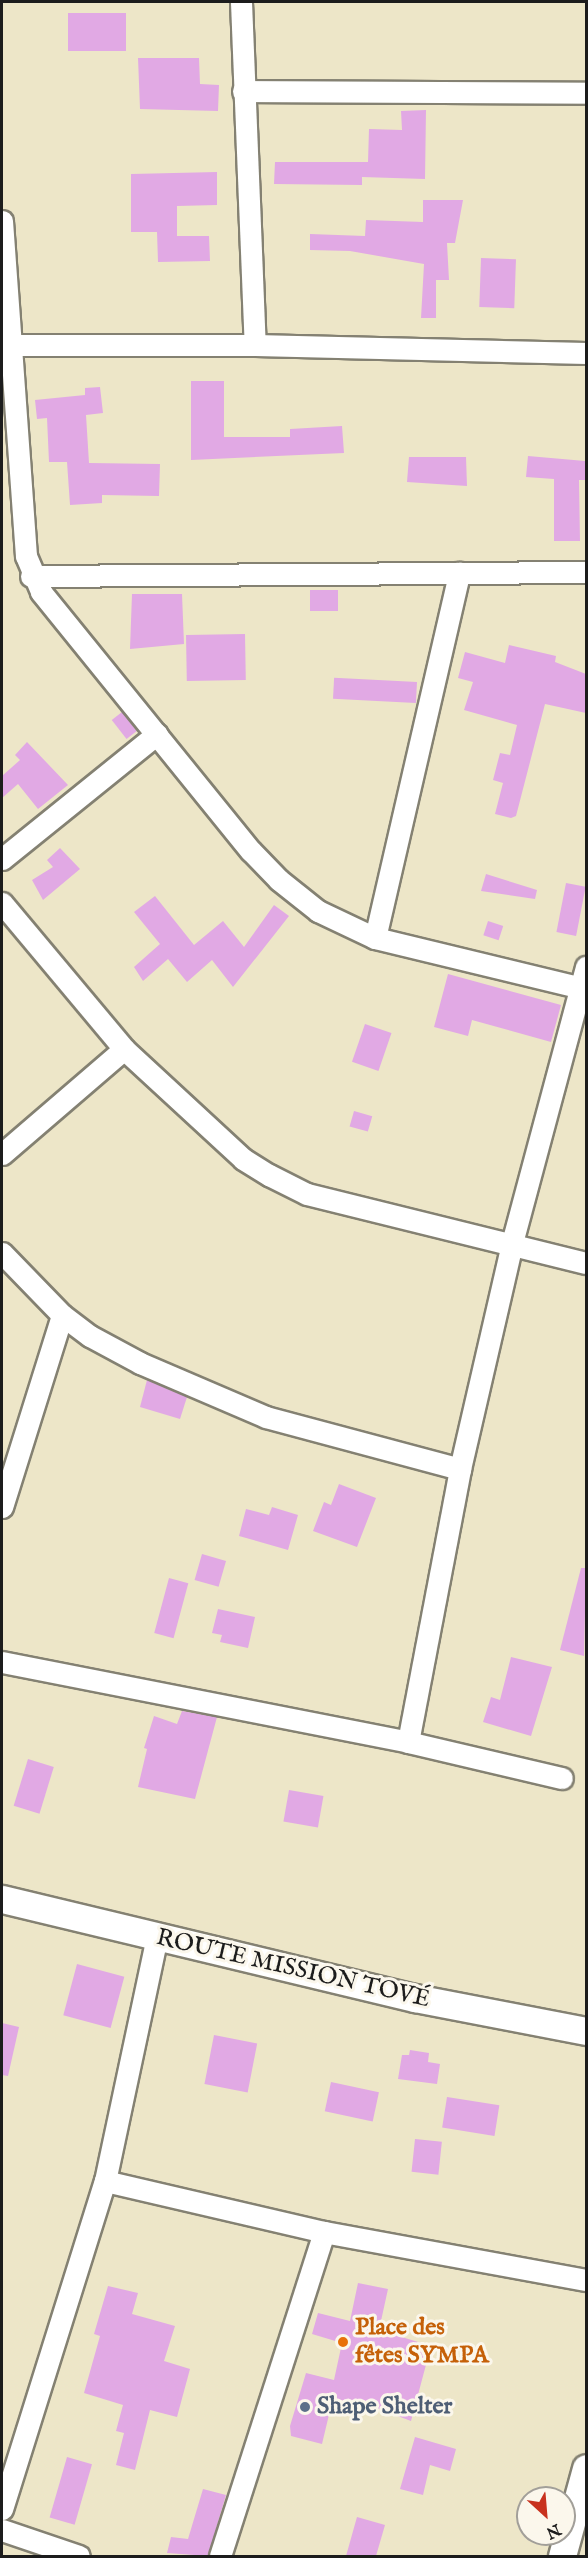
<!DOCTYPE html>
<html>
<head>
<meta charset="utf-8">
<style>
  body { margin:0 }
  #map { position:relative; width:588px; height:2558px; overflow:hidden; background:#ede6c8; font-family:"IM FELL English",serif }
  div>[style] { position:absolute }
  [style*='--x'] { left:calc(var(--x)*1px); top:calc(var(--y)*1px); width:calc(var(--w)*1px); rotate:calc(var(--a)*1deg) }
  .building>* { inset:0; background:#e1a9e4; transform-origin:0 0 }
  .roads { filter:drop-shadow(2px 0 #848172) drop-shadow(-2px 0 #848172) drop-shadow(0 2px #848172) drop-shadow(0 -2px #848172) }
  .minor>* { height:21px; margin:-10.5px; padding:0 10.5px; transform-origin:10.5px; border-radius:10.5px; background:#fff }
  .tertiary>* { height:27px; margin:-13.5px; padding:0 13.5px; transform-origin:13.5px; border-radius:13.5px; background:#fff }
  .dots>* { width:16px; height:16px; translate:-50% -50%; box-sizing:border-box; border:3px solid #fbf7ec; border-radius:50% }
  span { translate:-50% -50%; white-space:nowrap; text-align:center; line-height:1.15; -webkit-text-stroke:6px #fbf7ec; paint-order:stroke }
  .street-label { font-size:24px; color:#1c1c1c }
  .food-label { font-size:24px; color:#c56008; font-weight:700 }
  .left { translate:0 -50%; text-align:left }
  .service-label { font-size:24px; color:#4e5e75; font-weight:700 }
  .frame { position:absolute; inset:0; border:3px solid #1c1c1c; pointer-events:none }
  .north { position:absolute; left:516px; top:2486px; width:60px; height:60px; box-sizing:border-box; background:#fbf7ec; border:2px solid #a29f99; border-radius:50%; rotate:154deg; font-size:16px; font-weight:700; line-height:24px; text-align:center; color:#1c1c1c }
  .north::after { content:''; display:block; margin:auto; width:21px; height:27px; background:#c8321e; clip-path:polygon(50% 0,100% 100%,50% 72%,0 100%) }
</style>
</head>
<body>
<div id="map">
  <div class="building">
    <i style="left:68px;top:13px;width:58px;height:38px"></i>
    <i style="clip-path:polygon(138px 58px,199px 58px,200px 84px,219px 85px,218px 111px,140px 109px)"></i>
    <i style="clip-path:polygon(426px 110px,425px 179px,362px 177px,362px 185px,274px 184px,275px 162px,368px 162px,369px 129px,402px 130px,401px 111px)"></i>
    <i style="clip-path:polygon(217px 172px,217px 205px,177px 206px,177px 236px,209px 236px,210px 261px,158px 262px,157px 232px,131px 232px,131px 174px)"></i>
    <i style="clip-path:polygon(423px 200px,463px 200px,455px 243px,447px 243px,449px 280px,436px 280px,436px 318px,421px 318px,424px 264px,350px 251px,310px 250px,310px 234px,365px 236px,366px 220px,423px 222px)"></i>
    <i style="left:481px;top:258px;width:35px;height:49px;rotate:2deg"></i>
    <i style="clip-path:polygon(191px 381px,224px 381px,224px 437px,290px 437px,290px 429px,342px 426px,344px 453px,191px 460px)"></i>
    <i style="clip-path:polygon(100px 387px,103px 413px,86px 415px,89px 463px,160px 464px,159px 496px,102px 495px,102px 503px,70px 505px,67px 462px,49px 462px,47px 418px,37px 419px,35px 400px,85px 395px,85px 388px)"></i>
    <i style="clip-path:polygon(528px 456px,585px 461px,585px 480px,579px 480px,580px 541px,554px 541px,554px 479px,526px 477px)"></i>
    <i style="clip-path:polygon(409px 457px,466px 457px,467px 486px,407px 482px)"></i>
    <i style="left:310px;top:590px;width:28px;height:21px"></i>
    <i style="clip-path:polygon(132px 594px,182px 594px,184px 644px,130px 649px)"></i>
    <i style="left:245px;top:634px;width:46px;height:59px;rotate:89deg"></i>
    <i style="clip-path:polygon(509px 645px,556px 656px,555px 662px,586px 674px,586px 713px,545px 704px,516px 816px,511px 818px,495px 814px,503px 783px,493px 780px,500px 753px,510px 755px,517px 725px,464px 710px,473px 682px,458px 678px,465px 652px,505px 663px)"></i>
    <i style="left:417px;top:682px;width:21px;height:83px;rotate:93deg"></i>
    <i style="left:122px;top:712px;width:24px;height:13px;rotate:52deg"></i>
    <i style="clip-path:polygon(27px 742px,68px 785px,38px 809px,18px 784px,2px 798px,2px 776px,20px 760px,15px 755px)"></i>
    <i style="clip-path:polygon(60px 848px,80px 869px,43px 900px,32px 880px,53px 867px,47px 860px)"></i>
    <i style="clip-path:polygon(486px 874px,537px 890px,535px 899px,481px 891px)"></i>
    <i style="left:566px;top:883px;width:20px;height:50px;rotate:11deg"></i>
    <i style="clip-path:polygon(155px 896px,194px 945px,223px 921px,244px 947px,274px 905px,289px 916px,233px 987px,212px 960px,187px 982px,168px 959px,143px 981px,134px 967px,160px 944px,134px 912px)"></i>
    <i style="left:488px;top:921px;width:16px;height:15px;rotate:18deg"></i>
    <i style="clip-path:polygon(448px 974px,561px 1005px,551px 1042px,472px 1020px,468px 1036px,434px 1027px)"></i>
    <i style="left:365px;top:1024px;width:28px;height:40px;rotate:19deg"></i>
    <i style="left:354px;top:1111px;width:19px;height:16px;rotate:16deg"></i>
    <i style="clip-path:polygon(147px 1380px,187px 1397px,180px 1419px,140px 1407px)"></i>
    <i style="clip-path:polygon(339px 1484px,376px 1498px,357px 1547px,313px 1531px,324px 1502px,331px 1505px)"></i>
    <i style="clip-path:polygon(272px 1507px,298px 1515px,288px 1550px,239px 1536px,246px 1509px,269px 1515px)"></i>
    <i style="left:202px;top:1554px;width:25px;height:27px;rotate:16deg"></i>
    <i style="clip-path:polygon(581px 1568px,586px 1568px,584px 1656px,560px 1650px)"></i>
    <i style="left:169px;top:1578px;width:20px;height:57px;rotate:15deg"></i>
    <i style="clip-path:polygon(218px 1609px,255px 1617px,248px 1648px,220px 1642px,222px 1635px,212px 1633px)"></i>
    <i style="clip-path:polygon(511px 1657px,552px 1667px,531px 1736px,483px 1722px,491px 1697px,500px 1700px)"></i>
    <i style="clip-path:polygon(182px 1711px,217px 1717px,195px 1799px,138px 1787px,147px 1749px,144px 1748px,154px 1716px,177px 1724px)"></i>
    <i style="left:28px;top:1759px;width:27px;height:49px;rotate:17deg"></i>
    <i style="left:289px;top:1790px;width:35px;height:32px;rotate:10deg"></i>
    <i style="left:77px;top:1964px;width:49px;height:53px;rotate:15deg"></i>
    <i style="clip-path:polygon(2px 2023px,19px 2027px,8px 2076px,2px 2075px)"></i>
    <i style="left:214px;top:2035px;width:44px;height:50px;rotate:11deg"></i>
    <i style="clip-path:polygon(410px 2050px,429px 2053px,428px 2062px,440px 2064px,437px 2084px,398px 2079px,402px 2055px,409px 2055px)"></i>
    <i style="left:331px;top:2082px;width:49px;height:30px;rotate:12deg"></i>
    <i style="left:447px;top:2097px;width:53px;height:31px;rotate:9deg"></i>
    <i style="left:415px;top:2139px;width:27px;height:33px;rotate:6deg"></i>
    <i style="clip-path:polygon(358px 2283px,388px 2289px,379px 2330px,431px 2346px,411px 2421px,355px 2400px,354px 2404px,333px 2398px,322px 2444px,291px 2436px,290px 2426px,306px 2373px,334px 2380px,342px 2343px,312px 2334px,318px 2313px,350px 2321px)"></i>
    <i style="clip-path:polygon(108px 2286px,138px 2293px,132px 2314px,175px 2326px,164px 2361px,190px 2369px,177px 2417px,150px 2410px,135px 2470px,116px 2465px,124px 2433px,116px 2431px,123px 2405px,84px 2393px,100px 2336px,94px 2334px)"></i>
    <i style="clip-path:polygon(415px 2437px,456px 2449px,450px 2471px,430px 2465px,423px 2495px,400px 2489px)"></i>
    <i style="left:67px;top:2457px;width:26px;height:63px;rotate:16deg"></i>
    <i style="clip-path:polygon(203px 2489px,226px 2495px,208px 2556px,167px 2553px,171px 2537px,188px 2539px)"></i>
    <i style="clip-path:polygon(357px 2517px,385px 2525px,376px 2556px,346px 2556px)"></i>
  </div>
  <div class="roads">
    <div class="minor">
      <i style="--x:241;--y:2;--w:343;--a:87.7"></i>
      <i style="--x:243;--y:91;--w:343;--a:0.3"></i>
      <i style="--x:2;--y:221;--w:336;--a:85.9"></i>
      <i style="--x:26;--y:556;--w:39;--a:67"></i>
      <i style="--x:41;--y:592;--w:333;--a:51"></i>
      <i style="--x:251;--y:851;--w:40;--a:46"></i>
      <i style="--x:279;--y:880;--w:50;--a:38.5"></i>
      <i style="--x:318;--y:911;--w:63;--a:25.3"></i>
      <i style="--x:375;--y:938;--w:212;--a:13.6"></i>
      <i style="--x:2;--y:345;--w:253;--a:0"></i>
      <i style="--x:255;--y:345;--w:331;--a:1.4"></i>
      <i style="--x:31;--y:576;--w:555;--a:-0.41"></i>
      <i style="--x:2;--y:859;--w:199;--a:-38.9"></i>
      <i style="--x:2;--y:903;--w:190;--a:50.1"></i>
      <i style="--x:124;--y:1049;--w:162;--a:42.7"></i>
      <i style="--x:243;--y:1159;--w:31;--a:32"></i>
      <i style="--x:269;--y:1175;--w:42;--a:26.6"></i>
      <i style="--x:307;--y:1194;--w:287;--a:13.9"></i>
      <i style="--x:375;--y:938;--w:375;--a:-77"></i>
      <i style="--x:2;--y:1154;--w:161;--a:-40.7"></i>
      <i style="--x:2;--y:1253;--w:86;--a:45.9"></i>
      <i style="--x:62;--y:1315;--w:35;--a:37"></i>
      <i style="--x:90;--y:1336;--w:57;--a:28.4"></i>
      <i style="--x:140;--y:1363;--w:137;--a:23.2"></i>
      <i style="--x:266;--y:1417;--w:201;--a:15"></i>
      <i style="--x:2;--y:1507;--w:201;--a:-72.6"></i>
      <i style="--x:2;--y:1662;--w:414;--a:11.1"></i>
      <i style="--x:408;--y:1742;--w:158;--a:13.2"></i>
      <i style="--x:408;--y:1742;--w:278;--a:-79.2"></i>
      <i style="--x:460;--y:1469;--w:232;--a:-77"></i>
      <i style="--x:512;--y:1243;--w:286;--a:-75"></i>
      <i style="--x:105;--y:2181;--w:225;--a:13.1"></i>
      <i style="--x:324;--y:2232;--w:266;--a:10.4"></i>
      <i style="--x:2;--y:2509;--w:344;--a:-72.6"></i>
      <i style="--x:105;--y:2181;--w:249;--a:-78"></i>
      <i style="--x:2;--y:2530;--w:81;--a:18.7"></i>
      <i style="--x:220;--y:2556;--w:340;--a:-72.2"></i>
    </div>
    <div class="tertiary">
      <i style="--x:2;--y:1899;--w:425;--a:13.5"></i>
      <i style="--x:415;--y:1998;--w:174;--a:10.9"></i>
      <i style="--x:562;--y:2556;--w:91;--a:-74.7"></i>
    </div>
  </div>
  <div class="dots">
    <i style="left:343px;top:2342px;background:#e8710a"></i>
    <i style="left:305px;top:2407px;background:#5c6f8a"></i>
  </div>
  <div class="street-label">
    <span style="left:293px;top:1969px;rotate:13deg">ROUTE MISSION TOVÉ</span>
  </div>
  <div class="food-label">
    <span class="left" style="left:355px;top:2342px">Place des<br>fêtes SYMPA</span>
  </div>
  <div class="service-label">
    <span class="left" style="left:317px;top:2407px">Shape Shelter</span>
  </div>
  <div class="frame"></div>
  <div class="north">N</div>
</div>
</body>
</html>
